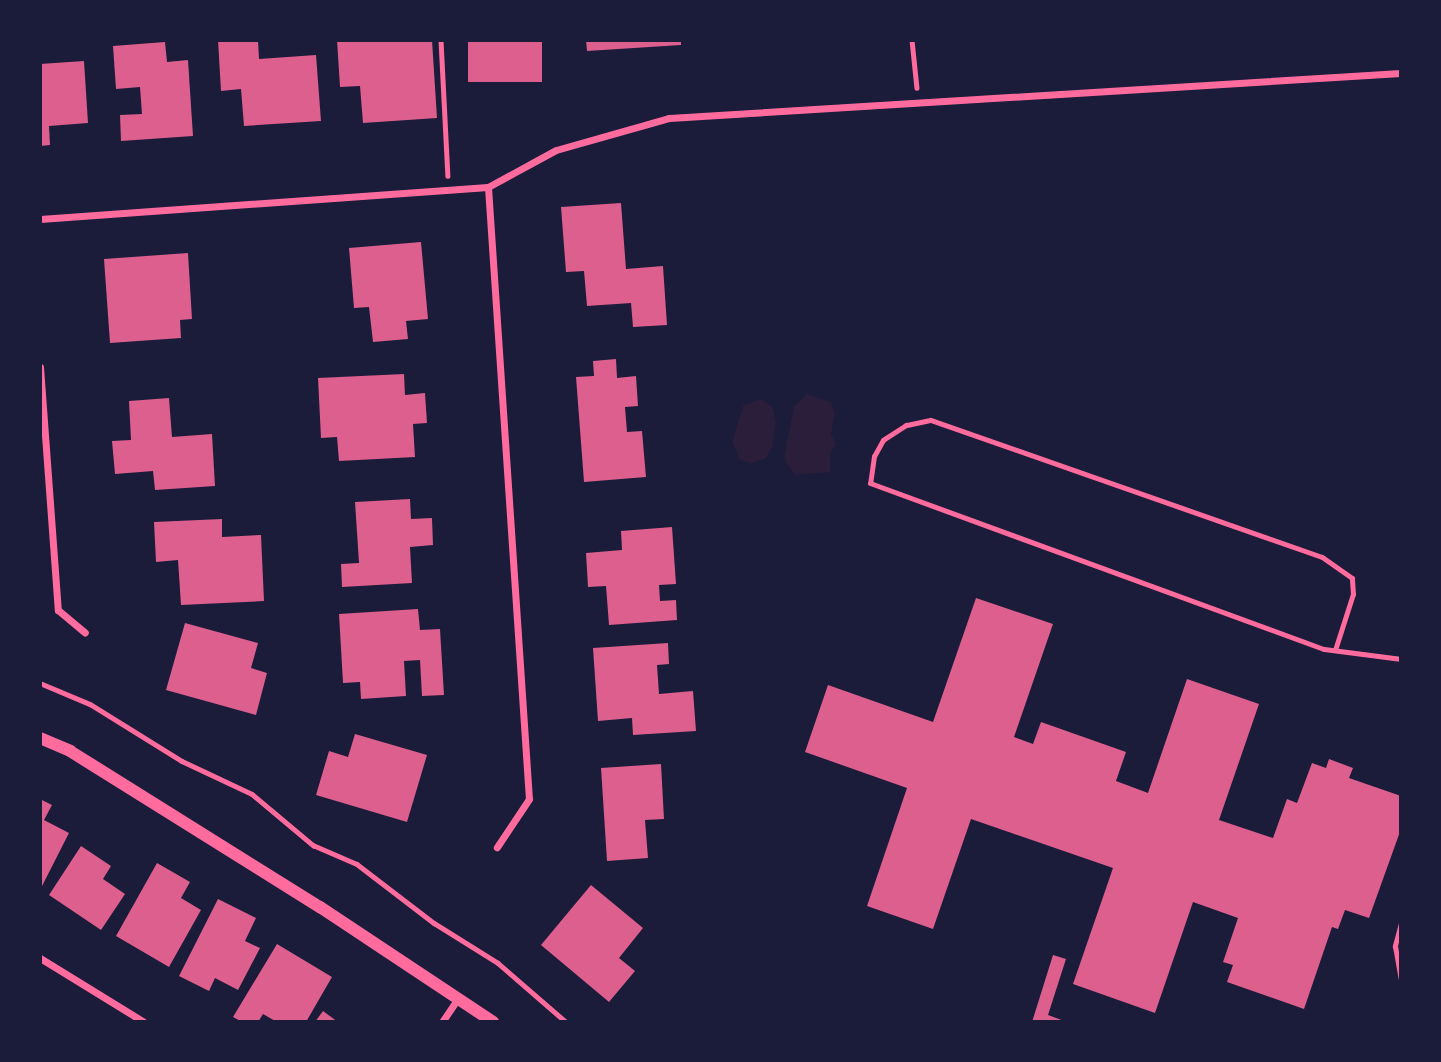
<!DOCTYPE html>
<html>
<head>
<meta charset="utf-8">
<style>
  body { margin:0 }
  #map { position:relative; width:1441px; height:1062px; overflow:hidden; background:#1b1b3a; font-family:"Asap Condensed",sans-serif }
  div>[style] { position:absolute }
  [style*='--x'] { left:calc(var(--x)*1px); top:calc(var(--y)*1px); width:calc(var(--w)*1px); rotate:calc(var(--a)*1deg) }
  .green>* { inset:0; background:#2a1e3b }
  .building>* { inset:0; background:#dd5f8e; transform-origin:0 0 }
  .path>* { height:4.5px; margin:-2.25px; padding:0 2.25px; transform-origin:2.25px; border-radius:2.25px; background:#ff6b9d }
  .service>* { height:5px; margin:-2.5px; padding:0 2.5px; transform-origin:2.5px; border-radius:2.5px; background:#ff6b9d }
  .minor>* { height:7px; margin:-3.5px; padding:0 3.5px; transform-origin:3.5px; border-radius:3.5px; background:#ff6b9d }
  .tertiary>* { height:12px; margin:-6px; padding:0 6px; transform-origin:6px; border-radius:6px; background:#ff6b9d }
  span { translate:-50% -50%; white-space:nowrap; text-align:center; line-height:1.15; -webkit-text-stroke:7px #1b1b3a; paint-order:stroke }
  .frame { position:absolute; inset:0; border:42px solid #1b1b3a; pointer-events:none }
</style>
</head>
<body>
<div id="map">
  <div class="green">
    <i style="clip-path:polygon(807px 394px,831px 402px,835px 413px,831px 434px,836px 444px,830px 454px,830px 472px,795px 475px,784px 459px,794px 406px)"></i>
    <i style="clip-path:polygon(760px 399px,772px 406px,776px 422px,772px 448px,766px 458px,752px 463px,740px 460px,732px 442px,743px 406px)"></i>
  </div>
  <div class="building">
    <i style="clip-path:polygon(218px 40px,258px 40px,259px 59px,316px 55px,321px 121px,244px 126px,241px 89px,221px 91px)"></i>
    <i style="clip-path:polygon(337px 40px,432px 40px,437px 118px,363px 123px,360px 86px,340px 87px)"></i>
    <i style="left:468px;top:40px;width:74px;height:42px"></i>
    <i style="clip-path:polygon(586px 40px,681px 40px,681px 45px,587px 51px)"></i>
    <i style="clip-path:polygon(165px 42px,167px 62px,188px 60px,193px 136px,121px 141px,120px 115px,142px 114px,140px 87px,116px 89px,113px 46px)"></i>
    <i style="clip-path:polygon(84px 61px,88px 123px,49px 126px,50px 145px,40px 146px,40px 64px)"></i>
    <i style="clip-path:polygon(621px 203px,626px 269px,663px 266px,667px 325px,633px 327px,631px 303px,587px 306px,584px 271px,566px 272px,561px 207px)"></i>
    <i style="clip-path:polygon(421px 242px,428px 319px,406px 321px,408px 339px,373px 342px,369px 307px,354px 308px,349px 248px)"></i>
    <i style="clip-path:polygon(188px 253px,192px 319px,180px 320px,181px 338px,110px 343px,104px 259px)"></i>
    <i style="clip-path:polygon(616px 359px,617px 378px,636px 376px,638px 406px,625px 407px,627px 432px,642px 431px,646px 477px,584px 482px,576px 377px,594px 376px,593px 361px)"></i>
    <i style="clip-path:polygon(404px 374px,405px 395px,425px 393px,427px 423px,413px 424px,415px 457px,339px 461px,337px 437px,321px 438px,318px 378px)"></i>
    <i style="clip-path:polygon(169px 398px,172px 437px,212px 434px,215px 486px,155px 490px,153px 471px,115px 474px,112px 441px,131px 440px,129px 401px)"></i>
    <i style="clip-path:polygon(410px 499px,411px 519px,432px 518px,433px 545px,410px 547px,412px 583px,342px 587px,341px 564px,359px 563px,355px 502px)"></i>
    <i style="clip-path:polygon(222px 519px,222px 537px,261px 535px,264px 601px,181px 605px,178px 560px,156px 562px,154px 522px)"></i>
    <i style="clip-path:polygon(672px 527px,676px 584px,659px 585px,660px 601px,676px 600px,677px 620px,609px 625px,606px 586px,588px 587px,586px 553px,622px 550px,621px 531px)"></i>
    <i style="clip-path:polygon(976px 598px,1053px 624px,1014px 737px,1033px 744px,1041px 722px,1126px 752px,1116px 781px,1148px 793px,1187px 679px,1259px 704px,1219px 820px,1273px 838px,1287px 799px,1297px 803px,1312px 763px,1326px 768px,1329px 759px,1353px 768px,1349px 778px,1401px 796px,1401px 829px,1369px 918px,1345px 910px,1338px 929px,1332px 927px,1304px 1009px,1227px 982px,1233px 965px,1223px 962px,1238px 918px,1193px 902px,1155px 1013px,1073px 984px,1113px 868px,971px 819px,933px 929px,867px 906px,907px 788px,805px 752px,828px 685px,933px 722px)"></i>
    <i style="clip-path:polygon(418px 609px,420px 630px,440px 629px,444px 695px,422px 696px,420px 660px,404px 661px,406px 696px,361px 699px,360px 682px,343px 683px,339px 614px)"></i>
    <i style="clip-path:polygon(185px 623px,258px 643px,251px 668px,267px 673px,256px 715px,166px 690px)"></i>
    <i style="clip-path:polygon(668px 643px,669px 664px,657px 665px,659px 694px,693px 691px,696px 731px,633px 735px,632px 718px,598px 721px,593px 648px)"></i>
    <i style="clip-path:polygon(355px 734px,427px 755px,407px 822px,316px 795px,329px 751px,348px 757px)"></i>
    <i style="clip-path:polygon(661px 764px,664px 819px,645px 820px,648px 858px,607px 861px,601px 768px)"></i>
    <i style="clip-path:polygon(40px 799px,52px 805px,44px 820px,69px 833px,40px 890px)"></i>
    <i style="clip-path:polygon(81px 846px,111px 866px,103px 879px,125px 894px,101px 930px,49px 895px)"></i>
    <i style="clip-path:polygon(157px 863px,190px 882px,181px 898px,201px 910px,169px 967px,116px 936px)"></i>
    <i style="clip-path:polygon(591px 885px,643px 928px,619px 958px,635px 971px,609px 1002px,541px 945px)"></i>
    <i style="clip-path:polygon(218px 899px,256px 918px,245px 941px,260px 948px,238px 990px,215px 978px,209px 991px,179px 976px)"></i>
    <i style="clip-path:polygon(277px 944px,332px 977px,306px 1022px,277px 1022px,263px 1014px,258px 1022px,242px 1022px,233px 1017px)"></i>
    <i style="clip-path:polygon(1053px 955px,1066px 959px,1048px 1015px,1067px 1022px,1032px 1022px)"></i>
    <i style="clip-path:polygon(323px 1011px,338px 1022px,315px 1022px)"></i>
  </div>
  <div class="path">
    <i style="--x:441;--y:40;--w:136;--a:87.1"></i>
    <i style="--x:912;--y:40;--w:48;--a:84.1"></i>
    <i style="--x:40;--y:683;--w:54;--a:22.8"></i>
    <i style="--x:90;--y:704;--w:108;--a:31.8"></i>
    <i style="--x:182;--y:761;--w:77;--a:25.2"></i>
    <i style="--x:252;--y:794;--w:80;--a:39.9"></i>
    <i style="--x:313;--y:845;--w:48;--a:23.4"></i>
    <i style="--x:357;--y:864;--w:97;--a:37.5"></i>
    <i style="--x:434;--y:923;--w:75;--a:32"></i>
    <i style="--x:498;--y:963;--w:90;--a:40.9"></i>
  </div>
  <div class="service">
    <i style="--x:1335;--y:650;--w:59;--a:-72.2"></i>
    <i style="--x:1353;--y:594;--w:16;--a:-94"></i>
    <i style="--x:1352;--y:578;--w:37;--a:-145"></i>
    <i style="--x:1322;--y:557;--w:415;--a:-160.7"></i>
    <i style="--x:930;--y:420;--w:25;--a:168"></i>
    <i style="--x:906;--y:425;--w:27;--a:147"></i>
    <i style="--x:883;--y:440;--w:18;--a:119"></i>
    <i style="--x:874;--y:456;--w:27;--a:98"></i>
    <i style="--x:870;--y:483;--w:483;--a:20.1"></i>
    <i style="--x:1324;--y:649;--w:78;--a:7.4"></i>
    <i style="--x:1401;--y:923;--w:24;--a:105"></i>
    <i style="--x:1395;--y:946;--w:35;--a:80"></i>
  </div>
  <div class="minor">
    <i style="--x:488;--y:187;--w:613;--a:86.17"></i>
    <i style="--x:529;--y:799;--w:58;--a:123.7"></i>
    <i style="--x:40;--y:219;--w:449;--a:-4.1"></i>
    <i style="--x:488;--y:187;--w:77;--a:-28.6"></i>
    <i style="--x:556;--y:150;--w:117;--a:-15.8"></i>
    <i style="--x:669;--y:118;--w:733;--a:-3.52"></i>
    <i style="--x:40;--y:367;--w:244;--a:85.8"></i>
    <i style="--x:58;--y:610;--w:35;--a:40"></i>
    <i style="--x:40;--y:958;--w:122;--a:31.6"></i>
    <i style="--x:442;--y:1022;--w:29;--a:-56"></i>
  </div>
  <div class="tertiary">
    <i style="--x:40;--y:738;--w:33;--a:23"></i>
    <i style="--x:70;--y:751;--w:295;--a:32"></i>
    <i style="--x:320;--y:907;--w:208;--a:33.6"></i>
  </div>
  <div class="frame"></div>
</div>
</body>
</html>
